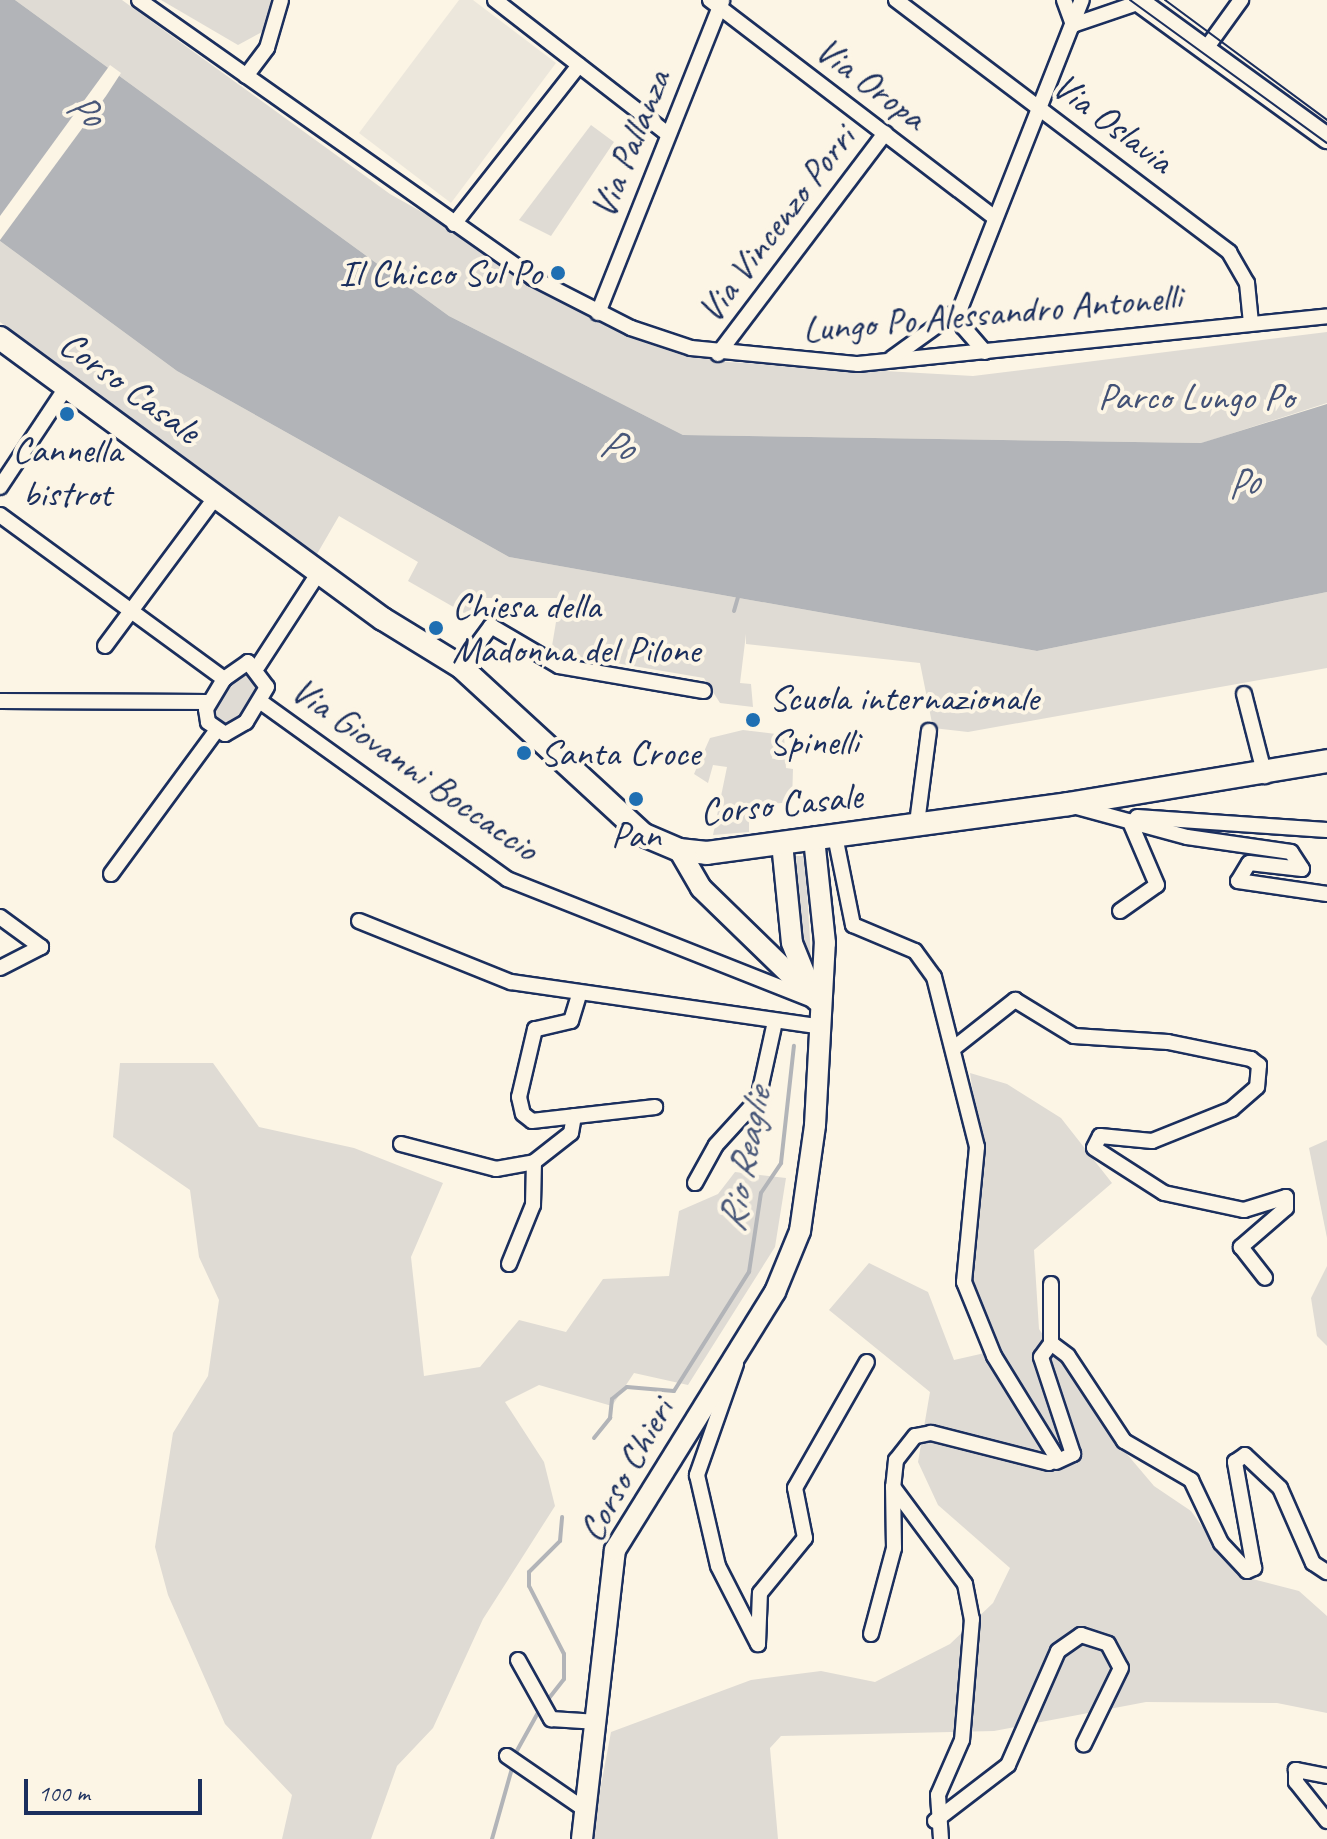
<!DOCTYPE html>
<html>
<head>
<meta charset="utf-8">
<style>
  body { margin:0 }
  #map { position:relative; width:1327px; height:1839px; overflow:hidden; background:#fcf5e5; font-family:Caveat,sans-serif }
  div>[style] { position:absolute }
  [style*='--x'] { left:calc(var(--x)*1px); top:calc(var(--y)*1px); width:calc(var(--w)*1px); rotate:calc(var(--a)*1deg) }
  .built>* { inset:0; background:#ece7dc }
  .green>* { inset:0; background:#dfdbd4 }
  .water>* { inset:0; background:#b2b4b8 }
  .pier>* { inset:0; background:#fcf5e5 }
  .stream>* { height:4px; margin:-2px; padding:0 2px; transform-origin:2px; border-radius:2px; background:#b2b4b8 }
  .roads { filter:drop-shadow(2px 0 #1b2f5e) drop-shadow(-2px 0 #1b2f5e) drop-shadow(0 2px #1b2f5e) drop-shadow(0 -2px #1b2f5e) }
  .street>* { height:14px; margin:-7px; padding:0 7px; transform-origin:7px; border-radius:7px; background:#fcf5e5 }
  .secondary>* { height:20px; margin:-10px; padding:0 10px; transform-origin:10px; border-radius:10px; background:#fcf5e5 }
  .primary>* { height:22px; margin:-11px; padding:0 11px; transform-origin:11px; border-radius:11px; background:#fcf5e5 }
  .tram>* { height:2px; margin:-1px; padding:0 1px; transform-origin:1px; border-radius:1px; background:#1b2f5e }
  .dots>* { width:22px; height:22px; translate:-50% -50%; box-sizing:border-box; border:4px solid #fcf5e5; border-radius:50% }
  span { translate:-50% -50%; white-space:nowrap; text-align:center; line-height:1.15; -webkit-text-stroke:8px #fcf5e5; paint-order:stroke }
  .street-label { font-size:38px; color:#1b2f5e }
  .poi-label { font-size:38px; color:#1b2f5e }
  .right { translate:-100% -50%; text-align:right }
  .left { translate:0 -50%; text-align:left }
  .park-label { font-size:38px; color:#425176 }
  .water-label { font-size:40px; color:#485779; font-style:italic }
  .scale { position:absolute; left:24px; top:1779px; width:178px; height:36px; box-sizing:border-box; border:4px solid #1b2f5e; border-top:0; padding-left:10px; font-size:24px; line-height:28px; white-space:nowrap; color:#1b2f5e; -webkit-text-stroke:6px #fcf5e5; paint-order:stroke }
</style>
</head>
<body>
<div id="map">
  <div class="built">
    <i style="clip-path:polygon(459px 0,473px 0,556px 63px,451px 203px,359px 133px)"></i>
  </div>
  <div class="green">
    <i style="clip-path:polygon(15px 0,122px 0,390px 194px,656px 344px,727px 362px,973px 376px,1327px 332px,1327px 403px,1202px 443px,683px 435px,449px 316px)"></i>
    <i style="clip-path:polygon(161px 0,273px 0,272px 10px,262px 32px,238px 45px)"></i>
    <i style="clip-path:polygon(591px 125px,614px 142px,551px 236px,519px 220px)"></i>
    <i style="clip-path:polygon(0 241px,177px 371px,509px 557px,1037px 651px,1327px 592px,1327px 668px,968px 732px,933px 728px,920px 663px,746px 644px,746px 634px,740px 683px,751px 684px,753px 707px,720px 703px,704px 678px,551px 652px,560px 598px,482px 598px,471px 617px,408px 581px,418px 562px,339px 516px,317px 554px,0 322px)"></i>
    <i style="clip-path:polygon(249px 671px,258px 689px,240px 719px,223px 728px,215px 712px,236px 677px)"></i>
    <i style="clip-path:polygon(743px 730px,784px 735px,786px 768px,793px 769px,792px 802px,749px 806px,749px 832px,713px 835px,727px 767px,713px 765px,708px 783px,694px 774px,710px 738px)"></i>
    <i style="clip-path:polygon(796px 856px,805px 856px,811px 958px,804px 955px)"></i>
    <i style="clip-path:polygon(120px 1063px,213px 1063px,259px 1127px,354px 1148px,443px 1183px,411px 1257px,424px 1376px,480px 1367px,519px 1320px,566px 1332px,603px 1279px,669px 1276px,679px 1211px,718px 1194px,735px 1172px,786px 1178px,775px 1247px,688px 1385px,634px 1373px,612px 1406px,539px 1385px,505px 1402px,544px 1462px,555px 1506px,483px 1619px,433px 1728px,397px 1766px,371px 1839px,282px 1839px,292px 1795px,225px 1724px,168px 1595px,155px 1547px,173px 1433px,208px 1376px,219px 1300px,199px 1257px,190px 1190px,113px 1137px)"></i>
    <i style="clip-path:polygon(970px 1073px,1007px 1084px,1061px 1118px,1112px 1183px,1034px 1250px,1039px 1329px,1115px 1440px,1154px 1486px,1191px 1511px,1237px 1575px,1299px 1591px,1327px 1616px,1327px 1713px,1277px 1703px,1146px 1702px,994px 1731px,781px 1736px,770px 1748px,778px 1839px,591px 1839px,611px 1732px,751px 1680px,821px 1671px,875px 1682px,950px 1644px,993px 1603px,1010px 1568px,938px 1505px,918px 1462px,930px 1392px,829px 1310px,869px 1263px,928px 1292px,954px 1360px,998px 1350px,969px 1269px,984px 1168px)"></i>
    <i style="clip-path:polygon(1327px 1140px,1327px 1238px,1309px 1148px)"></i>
    <i style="clip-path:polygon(1327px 1266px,1327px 1346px,1317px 1336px,1311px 1298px)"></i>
  </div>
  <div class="water">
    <i style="clip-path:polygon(0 0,15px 0,449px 316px,683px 435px,1201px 443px,1327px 404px,1327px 592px,1037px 651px,509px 557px,177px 371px,0 241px)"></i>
  </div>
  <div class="pier">
    <i style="clip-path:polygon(110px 65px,121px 73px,106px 96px,0 240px,0 216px)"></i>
  </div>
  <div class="stream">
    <i style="--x:734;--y:611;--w:18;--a:-74"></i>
    <i style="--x:594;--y:1438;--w:26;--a:-51"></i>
    <i style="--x:610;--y:1418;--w:19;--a:-84"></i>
    <i style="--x:612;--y:1399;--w:19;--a:-39"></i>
    <i style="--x:627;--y:1387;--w:47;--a:4.9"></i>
    <i style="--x:674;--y:1391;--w:141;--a:-57.8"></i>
    <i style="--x:749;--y:1272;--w:80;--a:-81.4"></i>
    <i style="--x:761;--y:1193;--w:36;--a:-56"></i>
    <i style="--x:781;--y:1163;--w:118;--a:-83.7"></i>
    <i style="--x:546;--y:1702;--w:29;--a:-52"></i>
    <i style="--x:564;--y:1679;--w:25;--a:-90"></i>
    <i style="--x:564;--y:1654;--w:76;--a:-117.2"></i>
    <i style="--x:529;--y:1586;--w:14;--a:-90"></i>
    <i style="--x:529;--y:1572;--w:44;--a:-45"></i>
    <i style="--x:560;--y:1541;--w:24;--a:-85"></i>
    <i style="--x:514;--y:1756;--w:54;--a:-61"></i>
    <i style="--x:492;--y:1839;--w:77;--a:-74.2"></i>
  </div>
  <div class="roads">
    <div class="street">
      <i style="--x:139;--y:0;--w:482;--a:35.2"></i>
      <i style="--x:533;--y:278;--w:110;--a:27"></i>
      <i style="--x:631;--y:328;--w:63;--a:18.4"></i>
      <i style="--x:691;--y:348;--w:168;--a:5.5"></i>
      <i style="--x:858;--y:364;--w:471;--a:-5.8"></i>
      <i style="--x:495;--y:0;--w:219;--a:37.8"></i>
      <i style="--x:710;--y:0;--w:356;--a:37.4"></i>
      <i style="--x:896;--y:0;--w:418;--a:37.1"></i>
      <i style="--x:1229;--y:252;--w:36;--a:60"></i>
      <i style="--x:1247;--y:283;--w:40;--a:84.3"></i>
      <i style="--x:1064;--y:0;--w:27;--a:70"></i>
      <i style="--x:1073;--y:25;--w:77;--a:-18.9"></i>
      <i style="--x:1205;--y:50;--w:62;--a:-54.2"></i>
      <i style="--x:246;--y:76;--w:35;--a:-53"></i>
      <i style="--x:267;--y:48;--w:50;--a:-73.7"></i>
      <i style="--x:454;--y:224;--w:202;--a:-51.8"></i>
      <i style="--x:598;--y:313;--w:336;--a:-68.3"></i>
      <i style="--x:985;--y:352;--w:33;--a:-131"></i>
      <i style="--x:963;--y:327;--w:18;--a:-99"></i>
      <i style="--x:960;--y:309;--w:332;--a:-68.5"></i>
      <i style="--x:718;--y:354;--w:277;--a:-52.9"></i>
      <i style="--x:892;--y:358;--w:84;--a:-35.8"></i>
      <i style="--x:0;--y:487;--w:121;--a:-56.4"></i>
      <i style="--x:0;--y:515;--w:278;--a:36.2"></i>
      <i style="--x:105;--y:646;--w:188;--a:-53.4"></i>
      <i style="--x:248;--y:662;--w:31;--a:53"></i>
      <i style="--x:267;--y:687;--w:41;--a:121"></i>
      <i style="--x:246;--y:722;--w:24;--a:150"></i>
      <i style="--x:225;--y:734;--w:21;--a:-145"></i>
      <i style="--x:208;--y:722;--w:13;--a:-99"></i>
      <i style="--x:206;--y:709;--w:35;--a:-59"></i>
      <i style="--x:224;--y:679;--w:29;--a:-35"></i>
      <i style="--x:258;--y:666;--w:112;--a:-57"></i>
      <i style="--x:461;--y:667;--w:51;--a:-53.8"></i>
      <i style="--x:491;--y:626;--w:79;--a:30.5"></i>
      <i style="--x:559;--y:666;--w:147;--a:9.8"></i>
      <i style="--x:1244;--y:694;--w:85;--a:75.6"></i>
      <i style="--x:0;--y:701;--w:209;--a:0.3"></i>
      <i style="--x:261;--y:702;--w:303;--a:35.7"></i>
      <i style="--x:507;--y:879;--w:328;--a:21.6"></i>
      <i style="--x:1073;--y:806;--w:118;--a:15.2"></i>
      <i style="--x:1187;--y:837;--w:105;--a:8.2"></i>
      <i style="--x:1291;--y:852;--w:20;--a:57"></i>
      <i style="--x:1302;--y:869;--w:53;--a:-173.5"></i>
      <i style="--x:1249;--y:863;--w:21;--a:121"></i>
      <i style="--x:1238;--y:881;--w:90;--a:8.3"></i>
      <i style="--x:1137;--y:817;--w:190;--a:3.9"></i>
      <i style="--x:917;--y:823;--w:93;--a:-82.6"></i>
      <i style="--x:835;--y:836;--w:91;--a:78.6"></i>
      <i style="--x:853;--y:925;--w:67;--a:22.8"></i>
      <i style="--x:915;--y:951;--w:32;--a:54"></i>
      <i style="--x:934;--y:977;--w:175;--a:75.8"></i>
      <i style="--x:977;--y:1147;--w:136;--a:95.5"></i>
      <i style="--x:964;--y:1282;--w:80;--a:67.9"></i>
      <i style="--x:994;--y:1356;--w:120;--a:58.3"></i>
      <i style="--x:1057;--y:1458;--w:9;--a:148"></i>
      <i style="--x:1049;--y:1463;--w:122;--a:-165.7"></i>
      <i style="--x:931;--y:1433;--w:16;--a:169"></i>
      <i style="--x:915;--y:1436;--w:31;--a:128"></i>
      <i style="--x:896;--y:1460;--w:27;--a:96"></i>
      <i style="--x:893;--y:1487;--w:121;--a:53.4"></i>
      <i style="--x:965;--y:1584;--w:36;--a:79"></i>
      <i style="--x:972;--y:1619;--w:121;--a:94.7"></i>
      <i style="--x:962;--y:1740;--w:60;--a:113.6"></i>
      <i style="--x:938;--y:1795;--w:44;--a:86.1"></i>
      <i style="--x:111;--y:874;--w:177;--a:-53.7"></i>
      <i style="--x:1120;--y:911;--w:45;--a:-35.1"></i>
      <i style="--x:1157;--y:885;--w:69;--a:-113.2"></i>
      <i style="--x:0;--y:917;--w:51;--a:36.2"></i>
      <i style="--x:41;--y:947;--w:46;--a:152.9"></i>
      <i style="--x:359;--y:921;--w:164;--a:21.9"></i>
      <i style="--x:511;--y:982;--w:310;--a:8.2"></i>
      <i style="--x:579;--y:995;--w:27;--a:107"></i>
      <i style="--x:571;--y:1021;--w:37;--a:167"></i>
      <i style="--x:535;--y:1029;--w:70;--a:103.2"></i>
      <i style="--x:519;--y:1097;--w:17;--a:77"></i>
      <i style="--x:523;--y:1114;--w:11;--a:38"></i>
      <i style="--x:532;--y:1121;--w:124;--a:-6.5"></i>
      <i style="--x:954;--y:1048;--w:78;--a:-38.2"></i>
      <i style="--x:1015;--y:1000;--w:69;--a:31.4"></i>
      <i style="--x:1074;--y:1036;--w:94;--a:3.7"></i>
      <i style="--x:1168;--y:1042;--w:85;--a:11.6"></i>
      <i style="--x:1251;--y:1059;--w:10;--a:37"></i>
      <i style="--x:1259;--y:1065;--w:22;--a:95"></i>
      <i style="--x:1257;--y:1087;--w:33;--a:139"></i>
      <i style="--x:1232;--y:1109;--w:86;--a:158.2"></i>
      <i style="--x:1152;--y:1141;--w:52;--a:-174.5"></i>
      <i style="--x:1100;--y:1136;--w:13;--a:117"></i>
      <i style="--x:1094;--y:1148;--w:83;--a:32.7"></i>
      <i style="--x:1164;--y:1193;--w:82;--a:12"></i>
      <i style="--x:1244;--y:1210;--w:44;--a:-17.2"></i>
      <i style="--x:1286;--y:1197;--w:11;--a:90"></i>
      <i style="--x:1286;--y:1208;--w:60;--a:139.1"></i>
      <i style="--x:1241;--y:1247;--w:39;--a:52"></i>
      <i style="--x:401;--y:1144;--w:98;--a:14.7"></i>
      <i style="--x:496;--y:1169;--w:39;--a:-10"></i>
      <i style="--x:695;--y:1183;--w:43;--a:-61.1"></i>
      <i style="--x:716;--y:1145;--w:62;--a:-47.6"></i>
      <i style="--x:758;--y:1099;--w:79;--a:-77.6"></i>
      <i style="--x:509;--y:1264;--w:64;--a:-67.9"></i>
      <i style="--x:533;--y:1205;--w:43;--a:-88.7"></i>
      <i style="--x:534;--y:1162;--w:47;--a:-38.1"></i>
      <i style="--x:571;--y:1133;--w:17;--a:-80"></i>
      <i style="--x:1051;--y:1284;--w:59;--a:90"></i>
      <i style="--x:736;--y:1364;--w:118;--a:109.4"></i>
      <i style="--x:697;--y:1475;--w:93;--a:77"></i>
      <i style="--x:718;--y:1566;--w:88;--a:62.9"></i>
      <i style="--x:758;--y:1644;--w:51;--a:-87.8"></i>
      <i style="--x:760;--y:1593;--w:71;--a:-50.7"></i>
      <i style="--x:805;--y:1538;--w:51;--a:-101.3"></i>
      <i style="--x:795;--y:1488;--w:145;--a:-60.3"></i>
      <i style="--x:1056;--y:1462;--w:19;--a:-25"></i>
      <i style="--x:1073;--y:1454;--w:102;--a:-108.3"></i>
      <i style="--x:1041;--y:1357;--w:17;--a:-54"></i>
      <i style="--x:1051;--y:1343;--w:21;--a:37"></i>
      <i style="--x:1068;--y:1356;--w:102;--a:56.6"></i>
      <i style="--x:1124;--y:1441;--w:78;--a:30.2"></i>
      <i style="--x:1191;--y:1480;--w:70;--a:64.5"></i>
      <i style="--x:1221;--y:1543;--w:38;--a:47"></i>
      <i style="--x:1247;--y:1571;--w:8;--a:-23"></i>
      <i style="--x:1254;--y:1568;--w:108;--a:-100.2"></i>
      <i style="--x:1235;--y:1462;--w:12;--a:-35"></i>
      <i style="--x:1245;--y:1455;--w:48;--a:43.3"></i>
      <i style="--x:1280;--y:1488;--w:82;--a:66.3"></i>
      <i style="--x:1313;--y:1563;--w:17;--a:33"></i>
      <i style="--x:871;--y:1634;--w:89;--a:-75"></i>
      <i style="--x:894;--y:1548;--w:61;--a:-90.9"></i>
      <i style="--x:518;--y:1660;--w:68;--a:60.8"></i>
      <i style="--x:551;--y:1719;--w:47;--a:3.7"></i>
      <i style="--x:507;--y:1756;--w:97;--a:34.5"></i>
      <i style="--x:1327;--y:1776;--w:32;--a:-169"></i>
      <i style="--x:1296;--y:1770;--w:12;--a:90"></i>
      <i style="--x:1296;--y:1782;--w:50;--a:51.5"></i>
      <i style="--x:935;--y:1821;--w:92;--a:-37.5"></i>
      <i style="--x:1008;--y:1765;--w:124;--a:-66.3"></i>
      <i style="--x:1058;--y:1651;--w:28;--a:-35"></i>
      <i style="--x:1081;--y:1635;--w:28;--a:18"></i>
      <i style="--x:1108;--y:1644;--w:27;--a:62"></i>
      <i style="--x:1121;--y:1668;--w:85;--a:116"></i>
    </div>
    <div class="secondary">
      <i style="--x:1137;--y:0;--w:235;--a:36"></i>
      <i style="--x:782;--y:843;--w:100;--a:84.3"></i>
      <i style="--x:792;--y:943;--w:48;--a:67.8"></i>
      <i style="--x:679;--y:850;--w:44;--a:59.9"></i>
      <i style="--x:701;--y:888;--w:162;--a:44.2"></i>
      <i style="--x:582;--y:1839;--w:291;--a:-83.5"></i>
      <i style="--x:615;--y:1550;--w:304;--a:-58.2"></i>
      <i style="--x:775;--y:1292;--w:66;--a:-67.7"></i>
      <i style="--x:800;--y:1231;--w:107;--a:-81.9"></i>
      <i style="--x:815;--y:1125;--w:182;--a:-86.9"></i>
      <i style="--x:825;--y:943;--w:106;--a:-96"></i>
    </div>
    <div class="primary">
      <i style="--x:0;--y:338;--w:475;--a:36.3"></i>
      <i style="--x:383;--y:619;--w:92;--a:31.6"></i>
      <i style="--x:461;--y:667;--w:248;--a:42.6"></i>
      <i style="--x:644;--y:835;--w:38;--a:23"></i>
      <i style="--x:679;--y:850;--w:28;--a:6"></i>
      <i style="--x:707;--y:853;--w:364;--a:-7.7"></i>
      <i style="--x:1068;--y:804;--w:263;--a:-9.4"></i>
    </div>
  </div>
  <div class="tram">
    <i style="--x:1130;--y:0;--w:243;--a:36"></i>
    <i style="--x:1165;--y:0;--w:202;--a:36.5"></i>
  </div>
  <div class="dots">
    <i style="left:558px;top:273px;background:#1f6fb2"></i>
    <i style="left:67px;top:414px;background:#1f6fb2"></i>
    <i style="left:436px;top:628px;background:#1f6fb2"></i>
    <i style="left:753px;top:720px;background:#1f6fb2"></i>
    <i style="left:524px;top:753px;background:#1f6fb2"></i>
    <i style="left:636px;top:799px;background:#1f6fb2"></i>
  </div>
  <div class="street-label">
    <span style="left:871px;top:83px;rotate:37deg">Via Oropa</span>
    <span style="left:1113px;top:123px;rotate:37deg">Via Oslavia</span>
    <span style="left:630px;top:144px;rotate:-68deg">Via Pallanza</span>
    <span style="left:776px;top:224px;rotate:-53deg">Via Vincenzo Porri</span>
    <span style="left:992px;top:313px;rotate:-5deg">Lungo Po Alessandro Antonelli</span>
    <span style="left:130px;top:387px;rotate:36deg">Corso Casale</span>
    <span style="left:415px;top:769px;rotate:35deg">Via Giovanni Boccaccio</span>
    <span style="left:781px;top:804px;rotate:-6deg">Corso Casale</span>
    <span style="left:626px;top:1470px;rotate:-61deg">Corso Chieri</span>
  </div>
  <div class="poi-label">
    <span class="right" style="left:542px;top:273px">Il Chicco Sul Po</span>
    <span style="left:67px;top:472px">Cannella<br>bistrot</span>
    <span class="left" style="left:452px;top:628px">Chiesa della<br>Madonna del Pilone</span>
    <span class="left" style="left:769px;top:720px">Scuola internazionale<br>Spinelli</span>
    <span class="left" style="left:540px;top:753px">Santa Croce</span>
    <span style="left:636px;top:835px">Pan</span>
  </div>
  <div class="park-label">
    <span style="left:1196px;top:397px">Parco Lungo Po</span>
  </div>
  <div class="water-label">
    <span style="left:85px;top:109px;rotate:38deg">Po</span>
    <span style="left:616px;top:445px;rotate:12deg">Po</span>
    <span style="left:1242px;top:483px;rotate:-10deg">Po</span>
    <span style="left:744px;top:1160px;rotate:-79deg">Rio Reaglie</span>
  </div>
  <div class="scale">100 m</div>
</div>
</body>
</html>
